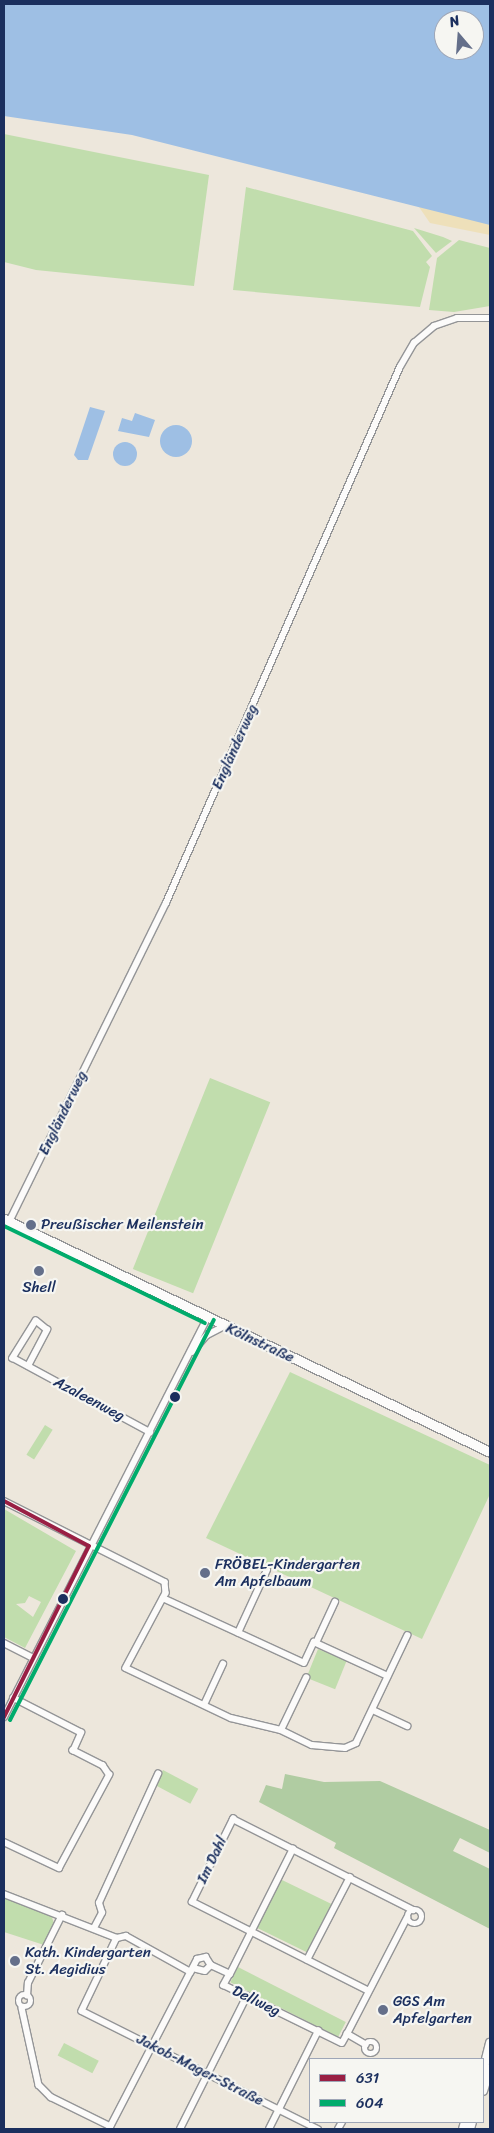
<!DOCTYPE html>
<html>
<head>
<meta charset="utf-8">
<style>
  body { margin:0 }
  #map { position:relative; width:494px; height:2133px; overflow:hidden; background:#ede7dc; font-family:Sriracha,sans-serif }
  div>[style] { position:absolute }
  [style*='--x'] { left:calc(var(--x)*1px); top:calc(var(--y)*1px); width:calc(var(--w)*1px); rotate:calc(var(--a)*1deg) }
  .green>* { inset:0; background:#c1ddad; transform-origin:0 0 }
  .forest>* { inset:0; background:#b0cca2 }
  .sand>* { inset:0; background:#eee0ba }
  .water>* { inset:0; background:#9ebfe4 }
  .round { border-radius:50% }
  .roads { filter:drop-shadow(1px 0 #949597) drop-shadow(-1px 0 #949597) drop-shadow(0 1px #949597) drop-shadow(0 -1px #949597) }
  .minor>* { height:5.5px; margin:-2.75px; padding:0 2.75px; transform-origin:2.75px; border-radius:2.75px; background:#fcfbfa }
  .minor>.ring { margin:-2.75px; padding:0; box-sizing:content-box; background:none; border:5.5px solid #fcfbfa; border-radius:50% }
  .tertiary>* { height:8px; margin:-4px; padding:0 4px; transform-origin:4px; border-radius:4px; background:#fcfbfa }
  .secondary>* { height:9px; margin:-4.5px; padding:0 4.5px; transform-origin:4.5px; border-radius:4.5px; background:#fcfbfa }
  .bus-1>* { height:4px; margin:-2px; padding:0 2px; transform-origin:2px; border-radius:2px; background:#991f44 }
  .bus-2>* { height:4px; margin:-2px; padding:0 2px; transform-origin:2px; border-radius:2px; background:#00ac6c }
  .dots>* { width:14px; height:14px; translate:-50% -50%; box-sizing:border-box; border:2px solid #f6f6f2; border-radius:50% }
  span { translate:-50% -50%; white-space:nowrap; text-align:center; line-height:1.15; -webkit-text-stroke:4.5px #f6f6f2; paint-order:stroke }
  .street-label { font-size:15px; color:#1b2f5e }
  .poi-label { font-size:15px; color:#1b2f5e }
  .left { translate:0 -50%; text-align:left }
  .frame { position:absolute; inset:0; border:5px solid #1b2f5e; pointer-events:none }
  .legend { position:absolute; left:309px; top:2058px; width:175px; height:65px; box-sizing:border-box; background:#f6f6f2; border:1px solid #9ea6b7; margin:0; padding:6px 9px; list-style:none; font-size:15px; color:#1b2f5e }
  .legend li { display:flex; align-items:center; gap:10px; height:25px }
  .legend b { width:25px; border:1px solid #9ea6b7 }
  .north { position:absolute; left:434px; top:10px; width:50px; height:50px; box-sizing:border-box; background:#f6f6f2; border:1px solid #9ea6b7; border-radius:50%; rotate:342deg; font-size:14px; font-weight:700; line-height:20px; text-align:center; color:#1b2f5e }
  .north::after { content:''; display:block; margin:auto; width:18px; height:22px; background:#646f8a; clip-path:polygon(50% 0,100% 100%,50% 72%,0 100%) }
</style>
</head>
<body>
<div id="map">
  <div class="green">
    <i style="clip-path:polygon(4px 134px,209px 175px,194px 286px,36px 270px,4px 262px)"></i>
    <i style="clip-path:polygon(246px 187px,413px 231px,432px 256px,426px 262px,430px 267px,420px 307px,233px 290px)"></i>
    <i style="clip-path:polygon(414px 228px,443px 237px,452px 241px,436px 253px)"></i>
    <i style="clip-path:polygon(459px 240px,490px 248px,490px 306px,454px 312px,429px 310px,437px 258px)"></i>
    <i style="left:210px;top:1078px;width:65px;height:206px;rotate:22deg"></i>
    <i style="clip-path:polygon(290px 1372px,490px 1465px,490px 1494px,422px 1639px,206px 1538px)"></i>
    <i style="left:45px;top:1425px;width:9px;height:35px;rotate:32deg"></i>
    <i style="clip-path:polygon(evenodd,4px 1509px,76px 1551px,25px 1648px,4px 1637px,4px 1509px,29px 1596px,41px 1602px,33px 1617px,16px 1604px,25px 1603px,29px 1596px)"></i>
    <i style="left:318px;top:1649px;width:31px;height:31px;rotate:22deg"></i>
    <i style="left:163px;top:1770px;width:40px;height:17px;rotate:28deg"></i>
    <i style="left:280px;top:1879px;width:59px;height:54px;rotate:26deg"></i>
    <i style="clip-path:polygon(4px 1898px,51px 1915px,54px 1923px,44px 1945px,4px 1932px)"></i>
    <i style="left:238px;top:1967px;width:121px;height:17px;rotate:27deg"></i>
    <i style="left:64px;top:2043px;width:39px;height:14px;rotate:27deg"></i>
  </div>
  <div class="forest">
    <i style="clip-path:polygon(285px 1774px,324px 1782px,380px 1781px,490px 1830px,490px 1853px,460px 1838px,453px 1851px,490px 1869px,490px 1929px,334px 1848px,336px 1843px,259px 1802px,266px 1785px,282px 1789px)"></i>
  </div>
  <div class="sand">
    <i style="clip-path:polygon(421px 199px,490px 218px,490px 235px,430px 223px,419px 207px)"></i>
  </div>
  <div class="water">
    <i style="clip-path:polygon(evenodd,4px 4px,490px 4px,490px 225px,132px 135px,4px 116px,4px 4px,444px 20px,474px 20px,474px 50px,444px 50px,444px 20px)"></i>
    <i style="clip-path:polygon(90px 407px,105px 411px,88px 460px,78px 460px,74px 455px)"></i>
    <i style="clip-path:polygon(135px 413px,155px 420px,149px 437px,118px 431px,122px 418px,132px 421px)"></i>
    <i class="round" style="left:160px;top:425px;width:32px;height:32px"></i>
    <i class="round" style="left:113px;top:442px;width:24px;height:24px"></i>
  </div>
  <div class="roads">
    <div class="minor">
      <i style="--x:9;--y:1222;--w:356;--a:-63.8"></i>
      <i style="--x:166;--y:903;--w:585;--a:-66.42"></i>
      <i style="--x:400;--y:367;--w:28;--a:-60"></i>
      <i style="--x:414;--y:343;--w:26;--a:-40"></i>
      <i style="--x:434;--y:326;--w:24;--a:-19"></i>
      <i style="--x:457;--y:318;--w:33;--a:0"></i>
      <i style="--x:192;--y:1352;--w:23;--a:-49"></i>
      <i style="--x:207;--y:1335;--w:20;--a:-27"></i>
      <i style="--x:28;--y:1366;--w:41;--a:-62.2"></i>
      <i style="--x:47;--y:1330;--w:14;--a:-141"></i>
      <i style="--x:36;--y:1321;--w:44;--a:121.9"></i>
      <i style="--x:13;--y:1358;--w:156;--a:28.4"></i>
      <i style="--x:4;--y:1501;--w:180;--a:26.7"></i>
      <i style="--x:165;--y:1582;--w:11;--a:85"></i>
      <i style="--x:166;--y:1593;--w:85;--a:118.1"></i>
      <i style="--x:126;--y:1668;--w:116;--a:25.5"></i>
      <i style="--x:231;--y:1718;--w:51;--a:13.5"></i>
      <i style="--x:281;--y:1730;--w:34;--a:26"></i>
      <i style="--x:312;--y:1745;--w:33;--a:5"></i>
      <i style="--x:345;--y:1748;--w:12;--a:-24"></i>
      <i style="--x:356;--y:1743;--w:119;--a:-64.5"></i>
      <i style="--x:163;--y:1598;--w:155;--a:24.7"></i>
      <i style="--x:304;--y:1663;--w:23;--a:-65"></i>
      <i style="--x:314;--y:1642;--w:81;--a:24.7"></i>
      <i style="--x:238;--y:1633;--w:69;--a:-65.3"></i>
      <i style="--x:4;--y:1643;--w:31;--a:27"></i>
      <i style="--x:316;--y:1643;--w:45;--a:-65.1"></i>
      <i style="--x:204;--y:1705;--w:45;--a:-65.1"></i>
      <i style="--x:373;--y:1710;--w:38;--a:25"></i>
      <i style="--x:4;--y:1717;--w:449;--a:-63"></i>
      <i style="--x:281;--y:1730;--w:58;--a:-64.3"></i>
      <i style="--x:4;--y:1842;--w:61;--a:25.3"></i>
      <i style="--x:59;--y:1868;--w:106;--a:-61.7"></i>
      <i style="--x:109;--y:1775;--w:11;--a:-124"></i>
      <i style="--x:103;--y:1766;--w:34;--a:-153"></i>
      <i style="--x:73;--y:1751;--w:20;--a:-66"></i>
      <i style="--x:81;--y:1733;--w:76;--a:-152.8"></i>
      <i style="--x:4;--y:1894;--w:121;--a:21.3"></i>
      <i style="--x:117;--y:1938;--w:9;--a:-13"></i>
      <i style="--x:126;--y:1936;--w:74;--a:29"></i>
      <i class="ring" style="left:408px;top:1910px;width:8.5px;height:8.5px"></i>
      <i style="--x:94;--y:1928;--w:17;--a:-62"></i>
      <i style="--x:102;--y:1913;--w:10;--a:-107"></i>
      <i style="--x:99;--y:1903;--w:142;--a:-65.4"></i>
      <i style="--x:117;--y:1938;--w:81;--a:115.6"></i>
      <i style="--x:82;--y:2011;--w:264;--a:26.6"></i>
      <i style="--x:307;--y:1960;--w:93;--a:-62.6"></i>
      <i style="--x:211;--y:1965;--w:21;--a:25"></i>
      <i style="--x:230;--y:1974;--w:13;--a:119"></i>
      <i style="--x:224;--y:1985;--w:131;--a:26.2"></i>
      <i style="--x:342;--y:2043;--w:10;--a:-61"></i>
      <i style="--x:193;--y:1968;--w:12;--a:14"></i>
      <i style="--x:205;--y:1971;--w:8;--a:-45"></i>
      <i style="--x:230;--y:1974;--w:140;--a:-63.3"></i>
      <i style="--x:368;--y:1991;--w:197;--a:-153.2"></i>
      <i style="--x:192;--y:1902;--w:93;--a:-63.7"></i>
      <i style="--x:233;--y:1819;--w:202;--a:26.8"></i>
      <i class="ring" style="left:19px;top:1995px;width:6.5px;height:6.5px"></i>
      <i style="--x:27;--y:1996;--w:13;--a:-86"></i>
      <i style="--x:28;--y:1983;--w:76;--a:-63.4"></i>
      <i style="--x:22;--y:2008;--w:79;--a:77.6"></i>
      <i style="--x:39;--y:2085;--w:17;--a:45"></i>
      <i style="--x:51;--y:2097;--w:66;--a:26.2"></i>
      <i class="ring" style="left:365px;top:2042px;width:6.5px;height:6.5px"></i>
      <i style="--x:366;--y:2045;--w:22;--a:-150"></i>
      <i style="--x:347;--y:2034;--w:131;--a:-62.7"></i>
      <i style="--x:109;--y:2129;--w:191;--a:-62.6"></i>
      <i style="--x:197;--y:1959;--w:9;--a:-13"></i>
      <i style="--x:206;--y:1957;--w:9;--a:58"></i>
      <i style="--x:180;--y:2129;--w:149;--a:-63.3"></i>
      <i style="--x:269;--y:2129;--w:110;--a:-63.4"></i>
      <i style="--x:338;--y:2129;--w:8;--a:-60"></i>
    </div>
    <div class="tertiary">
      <i style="--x:483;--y:2071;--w:29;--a:-76"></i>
      <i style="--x:483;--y:2091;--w:24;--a:-73"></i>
      <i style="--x:463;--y:2129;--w:7;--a:-74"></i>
      <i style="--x:470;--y:2129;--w:7;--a:-74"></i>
    </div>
    <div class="secondary">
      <i style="--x:4;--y:1219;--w:539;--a:25.61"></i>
    </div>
  </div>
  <div class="bus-1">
    <i style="--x:4;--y:1501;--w:96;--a:27.9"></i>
    <i style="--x:4;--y:1717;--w:191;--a:-63.6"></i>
  </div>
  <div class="bus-2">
    <i style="--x:4;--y:1226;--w:223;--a:25.8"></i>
    <i style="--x:10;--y:1720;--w:449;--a:-63"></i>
  </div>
  <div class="dots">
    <i style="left:31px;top:1225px;background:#646f8a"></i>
    <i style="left:39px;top:1271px;background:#646f8a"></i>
    <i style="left:175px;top:1397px;background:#1b2f5e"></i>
    <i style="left:205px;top:1573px;background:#646f8a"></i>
    <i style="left:63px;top:1599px;background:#1b2f5e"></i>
    <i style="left:15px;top:1961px;background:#646f8a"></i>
    <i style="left:383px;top:2010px;background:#646f8a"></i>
  </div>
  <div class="street-label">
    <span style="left:235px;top:747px;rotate:-66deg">Engländerweg</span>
    <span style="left:63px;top:1113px;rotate:-64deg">Engländerweg</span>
    <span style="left:260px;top:1343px;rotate:25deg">Kölnstraße</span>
    <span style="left:89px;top:1399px;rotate:28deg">Azaleenweg</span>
    <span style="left:212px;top:1860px;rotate:-64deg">Im Dahl</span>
    <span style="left:256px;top:2001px;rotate:26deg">Dellweg</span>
    <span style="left:200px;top:2070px;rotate:27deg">Jakob-Mager-Straße</span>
  </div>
  <div class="poi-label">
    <span class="left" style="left:41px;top:1225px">Preußischer Meilenstein</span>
    <span style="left:39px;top:1288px">Shell</span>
    <span class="left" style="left:215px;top:1573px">FRÖBEL-Kindergarten<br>Am Apfelbaum</span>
    <span class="left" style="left:25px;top:1961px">Kath. Kindergarten<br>St. Aegidius</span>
    <span class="left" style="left:393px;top:2010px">GGS Am<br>Apfelgarten</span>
  </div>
  <div class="frame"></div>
  <ul class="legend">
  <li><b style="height:6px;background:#991f44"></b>631</li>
  <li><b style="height:6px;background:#00ac6c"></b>604</li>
  </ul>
  <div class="north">N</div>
</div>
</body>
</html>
